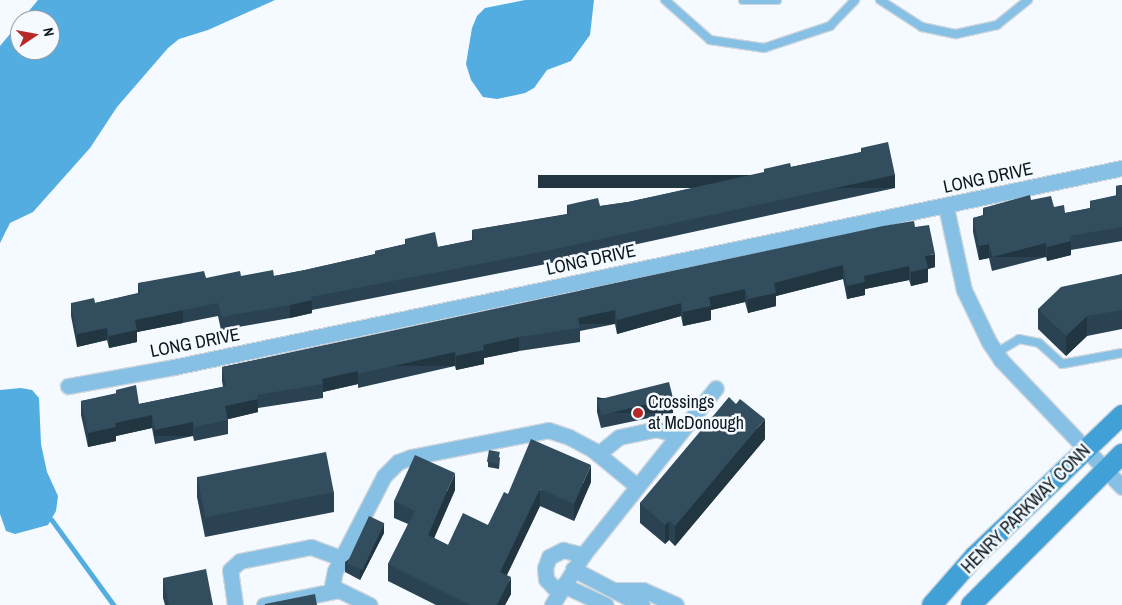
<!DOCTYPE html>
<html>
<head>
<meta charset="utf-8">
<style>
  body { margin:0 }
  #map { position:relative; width:1122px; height:605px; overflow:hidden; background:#f4faff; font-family:"Archivo Narrow",sans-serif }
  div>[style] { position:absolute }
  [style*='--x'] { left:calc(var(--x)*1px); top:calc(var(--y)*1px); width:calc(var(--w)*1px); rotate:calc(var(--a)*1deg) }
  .water>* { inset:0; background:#53ade1 }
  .stream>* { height:4.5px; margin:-2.25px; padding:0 2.25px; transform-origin:2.25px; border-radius:2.25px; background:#53ade1 }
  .roads { filter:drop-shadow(1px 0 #cfd6db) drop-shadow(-1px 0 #cfd6db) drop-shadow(0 1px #cfd6db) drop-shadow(0 -1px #cfd6db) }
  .lane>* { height:8px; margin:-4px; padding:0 4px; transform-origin:4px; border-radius:4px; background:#86c0e4 }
  .street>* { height:15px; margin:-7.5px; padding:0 7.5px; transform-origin:7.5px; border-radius:7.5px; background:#86c0e4 }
  .secondary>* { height:20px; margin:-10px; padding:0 10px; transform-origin:10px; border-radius:10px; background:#41a1d7 }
  .wall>* { inset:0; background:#2a4251 }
  .shaded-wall>* { inset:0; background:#223642; transform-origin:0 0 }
  .building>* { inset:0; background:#314d5e; transform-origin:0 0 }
  .dots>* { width:14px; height:14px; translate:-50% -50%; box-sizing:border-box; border:2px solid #f4faff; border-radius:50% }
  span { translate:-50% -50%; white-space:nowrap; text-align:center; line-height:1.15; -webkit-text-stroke:5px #f4faff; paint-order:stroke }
  .street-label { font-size:18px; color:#0b171e }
  .poi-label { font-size:18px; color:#0b171e }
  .left { translate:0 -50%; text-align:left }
  .north { position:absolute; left:10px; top:10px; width:50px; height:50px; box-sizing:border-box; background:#f4faff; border:1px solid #979fa5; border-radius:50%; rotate:78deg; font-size:14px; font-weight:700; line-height:20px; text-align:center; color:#0b171e }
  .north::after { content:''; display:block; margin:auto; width:18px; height:22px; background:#b72826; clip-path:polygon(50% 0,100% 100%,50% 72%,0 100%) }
</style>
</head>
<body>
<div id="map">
  <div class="water">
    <i style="clip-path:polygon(evenodd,38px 0,275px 0,208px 30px,179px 39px,168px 48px,117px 107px,90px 148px,33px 212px,10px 223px,0 243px,0 46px,38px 0,20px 20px,50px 20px,50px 50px,20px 50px,20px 20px)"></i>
    <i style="clip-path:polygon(525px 0,594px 0,590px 35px,571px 61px,547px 70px,534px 88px,525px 93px,497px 99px,483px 97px,471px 80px,466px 64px,472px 28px,477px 16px,485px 8px)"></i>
    <i style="clip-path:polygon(21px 388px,32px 390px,39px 398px,41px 444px,47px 472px,58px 496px,56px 511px,48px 525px,15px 534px,6px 531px,0 514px,0 390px)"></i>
  </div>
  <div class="stream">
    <i style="--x:52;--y:520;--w:105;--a:53.9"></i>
  </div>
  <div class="roads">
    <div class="lane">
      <i style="--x:665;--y:0;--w:60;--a:41.6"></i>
      <i style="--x:710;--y:40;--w:55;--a:8.4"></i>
      <i style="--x:764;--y:48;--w:70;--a:-18.4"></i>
      <i style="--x:830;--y:26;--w:36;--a:-46"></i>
      <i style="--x:743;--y:0;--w:34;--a:0"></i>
      <i style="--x:880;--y:0;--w:50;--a:32.7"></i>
      <i style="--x:922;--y:27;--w:35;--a:12"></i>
      <i style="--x:956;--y:34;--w:42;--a:-12.4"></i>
      <i style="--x:997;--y:25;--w:40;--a:-39"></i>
      <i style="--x:996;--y:353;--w:27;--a:-31"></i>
      <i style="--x:1019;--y:339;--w:20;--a:11"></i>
      <i style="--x:1039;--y:343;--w:31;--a:42"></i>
      <i style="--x:1062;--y:364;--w:61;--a:-10.4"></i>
    </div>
    <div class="street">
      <i style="--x:946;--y:207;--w:85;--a:77.8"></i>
      <i style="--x:964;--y:290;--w:58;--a:64.3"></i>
      <i style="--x:989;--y:342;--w:22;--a:56"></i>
      <i style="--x:1001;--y:360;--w:175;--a:46.4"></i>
      <i style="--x:68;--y:386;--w:108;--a:-10.2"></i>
      <i style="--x:174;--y:367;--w:969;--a:-11.86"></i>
      <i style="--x:598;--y:454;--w:27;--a:-39"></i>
      <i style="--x:619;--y:437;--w:38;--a:-12"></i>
      <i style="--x:656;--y:429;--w:23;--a:15"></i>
      <i style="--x:573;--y:569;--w:78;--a:27.6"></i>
      <i style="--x:563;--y:585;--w:47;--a:24.9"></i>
      <i style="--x:617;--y:590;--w:26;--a:0"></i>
      <i style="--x:643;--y:590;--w:36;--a:24"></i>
      <i style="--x:331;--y:591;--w:20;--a:-79"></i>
      <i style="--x:335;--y:571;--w:107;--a:-62.7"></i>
      <i style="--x:384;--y:476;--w:20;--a:-45"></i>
      <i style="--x:398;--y:462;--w:14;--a:-21"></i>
      <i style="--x:411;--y:457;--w:140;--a:-11.1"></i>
      <i style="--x:548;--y:430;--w:22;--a:18"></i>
      <i style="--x:569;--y:437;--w:27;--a:28"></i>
      <i style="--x:593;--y:450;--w:57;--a:39.3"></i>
      <i style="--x:559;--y:593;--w:19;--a:-133"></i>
      <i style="--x:546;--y:579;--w:11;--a:-95"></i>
      <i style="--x:545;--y:568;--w:12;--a:-70"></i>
      <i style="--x:549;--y:557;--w:16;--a:-27"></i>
      <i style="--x:563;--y:550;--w:21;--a:14"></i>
      <i style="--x:235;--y:605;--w:35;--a:-98"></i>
      <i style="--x:230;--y:570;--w:13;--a:-42"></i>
      <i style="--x:240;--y:561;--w:72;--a:-11.2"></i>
      <i style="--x:311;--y:547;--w:32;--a:20"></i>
      <i style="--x:264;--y:605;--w:76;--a:-11.3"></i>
      <i style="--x:339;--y:590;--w:34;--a:26"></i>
      <i style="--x:552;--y:605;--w:59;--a:-58.2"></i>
      <i style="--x:583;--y:555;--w:213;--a:-51.5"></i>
    </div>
    <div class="secondary">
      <i style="--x:932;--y:605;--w:64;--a:-48.8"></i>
      <i style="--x:974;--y:557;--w:205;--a:-43.8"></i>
      <i style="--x:971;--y:605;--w:214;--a:-45"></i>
    </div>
  </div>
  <div class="wall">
    <i style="clip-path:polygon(861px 148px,895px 188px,546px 264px,312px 310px,312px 313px,290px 318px,221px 330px,218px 316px,137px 332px,137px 342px,109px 348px,107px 340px,77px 347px,71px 316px,71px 303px,95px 303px,138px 293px,138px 283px,241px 276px,274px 276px,305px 270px,375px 254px,375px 251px,405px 244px,405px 239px,438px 247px,472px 240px,472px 230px,567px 214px,567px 205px,600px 206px,628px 202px,764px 173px,764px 169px,791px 167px,861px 152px)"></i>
    <i style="clip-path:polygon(1122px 185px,1122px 241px,1071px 250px,1071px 255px,1047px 261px,1046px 257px,992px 271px,989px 258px,979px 260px,973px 232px,973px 218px,983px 215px,983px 208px,1031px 200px,1054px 207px,1065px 213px,1090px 208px,1090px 201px,1116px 196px,1116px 186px)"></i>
    <i style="clip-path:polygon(915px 227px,935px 267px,928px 269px,928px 282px,911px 286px,909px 280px,865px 289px,865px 295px,847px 299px,843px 279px,776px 296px,776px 306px,748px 313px,745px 302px,711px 310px,711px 320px,683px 326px,681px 316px,617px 334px,615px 324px,580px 331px,580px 342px,519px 351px,484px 358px,484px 364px,456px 370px,455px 366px,358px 388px,358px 384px,323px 392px,323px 398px,258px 408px,258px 412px,228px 419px,228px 434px,194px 441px,193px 436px,155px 444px,152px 428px,116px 436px,116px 441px,88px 447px,81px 415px,81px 401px,116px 394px,116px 390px,139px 404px,223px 387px,222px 381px,222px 367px)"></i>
    <i style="clip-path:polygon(1122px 274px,1122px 329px,1087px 336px,1066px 356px,1038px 329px,1038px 309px)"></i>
    <i style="clip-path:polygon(597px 397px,673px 413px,601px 428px,597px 412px)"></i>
    <i style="clip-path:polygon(736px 404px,765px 439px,675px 546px,669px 540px,665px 544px,640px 523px,640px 503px)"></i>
    <i style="clip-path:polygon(500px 457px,499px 469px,488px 467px,488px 462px)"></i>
    <i style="clip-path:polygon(197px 477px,334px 492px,334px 512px,205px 537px,197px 497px)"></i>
    <i style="clip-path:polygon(591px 482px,574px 521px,540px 506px,507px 575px,511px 594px,505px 605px,436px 605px,388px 581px,388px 564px,408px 524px,394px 518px,394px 501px,455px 490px,434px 538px,448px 545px,488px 525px,508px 494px)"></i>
    <i style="clip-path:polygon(384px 533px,360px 580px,345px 572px,345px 562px)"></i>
    <i style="clip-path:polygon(163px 578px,213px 605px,165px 605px,163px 598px)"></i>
  </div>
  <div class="shaded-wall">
    <i style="left:895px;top:175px;width:13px;height:357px;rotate:90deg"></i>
    <i style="clip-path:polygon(1071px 241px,1071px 255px,1047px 261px,1047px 247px)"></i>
    <i style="left:1046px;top:243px;width:14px;height:56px;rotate:90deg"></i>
    <i style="clip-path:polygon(989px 244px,989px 258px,979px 260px,979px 246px)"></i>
    <i style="clip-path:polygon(935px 254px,935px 267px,928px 269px,928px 282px,911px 286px,911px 272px,925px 256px)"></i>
    <i style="clip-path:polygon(843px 265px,843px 279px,776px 296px,776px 306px,748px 313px,748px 299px,774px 283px)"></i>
    <i style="clip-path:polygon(909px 266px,909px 280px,865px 289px,865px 295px,847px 299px,847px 286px,864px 276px)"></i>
    <i style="clip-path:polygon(745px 289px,745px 302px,711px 310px,711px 320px,683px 326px,683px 312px,709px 297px)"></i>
    <i style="clip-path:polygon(312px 300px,312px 313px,290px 318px,290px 305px)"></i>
    <i style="clip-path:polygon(681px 303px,681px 316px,617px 334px,617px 320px)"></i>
    <i style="clip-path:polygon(183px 310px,183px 323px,137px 332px,137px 342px,109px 348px,109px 336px,135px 320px)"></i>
    <i style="left:615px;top:310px;width:14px;height:38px;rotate:90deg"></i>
    <i style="clip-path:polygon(1087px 316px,1087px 336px,1066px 356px,1066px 336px)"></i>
    <i style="clip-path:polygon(107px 328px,107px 340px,77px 347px,77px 334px)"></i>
    <i style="clip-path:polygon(519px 337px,519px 351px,484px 358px,484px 364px,456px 370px,456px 356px,483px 345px)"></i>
    <i style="left:455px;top:352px;width:14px;height:99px;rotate:90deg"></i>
    <i style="clip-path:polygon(358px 371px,358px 384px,323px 392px,323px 384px,322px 379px)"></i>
    <i style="left:673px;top:398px;width:15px;height:74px;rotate:90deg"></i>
    <i style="clip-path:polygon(258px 399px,258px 412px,225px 420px,225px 406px)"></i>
    <i style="clip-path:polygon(152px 415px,152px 428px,116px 436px,116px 441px,88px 447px,88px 433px,115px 423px)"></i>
    <i style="clip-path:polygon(765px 419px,765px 439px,675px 546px,675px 526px)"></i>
    <i style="left:193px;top:422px;width:14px;height:39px;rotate:90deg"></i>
    <i style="clip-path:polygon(591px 465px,591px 482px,574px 521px,574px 504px)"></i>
    <i style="clip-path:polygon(455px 473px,455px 490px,428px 552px,428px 535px)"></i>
    <i style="clip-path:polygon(540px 489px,540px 506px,500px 589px,500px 572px)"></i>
    <i style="clip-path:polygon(669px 521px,669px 540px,665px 544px,665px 525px)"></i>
    <i style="clip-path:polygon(384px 523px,384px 533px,360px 580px,360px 569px)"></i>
    <i style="clip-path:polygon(511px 577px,511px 594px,505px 605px,497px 605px)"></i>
  </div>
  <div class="building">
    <i style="clip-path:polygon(888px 142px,895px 175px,546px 251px,311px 297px,312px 300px,290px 305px,221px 317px,218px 303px,135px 320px,137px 330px,109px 336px,107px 328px,77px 334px,71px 303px,94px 298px,95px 303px,140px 293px,138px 283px,204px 271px,206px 278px,240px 271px,241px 276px,273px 270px,274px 276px,305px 270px,376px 254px,375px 251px,406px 244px,405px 239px,435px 232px,438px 247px,474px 240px,472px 230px,569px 214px,567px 205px,598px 198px,600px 206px,628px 202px,764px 172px,764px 169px,790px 163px,791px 167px,862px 152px,861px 148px)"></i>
    <i style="clip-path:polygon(1122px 185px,1122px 227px,1070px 236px,1071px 241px,1047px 247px,1046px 243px,992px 257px,989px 244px,979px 246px,973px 218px,985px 215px,983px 208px,1030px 195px,1031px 200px,1051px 196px,1054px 207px,1064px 205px,1065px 213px,1091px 208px,1090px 201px,1117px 195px,1116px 186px)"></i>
    <i style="clip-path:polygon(914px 221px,915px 227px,929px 225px,935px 254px,925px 256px,928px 268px,911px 272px,909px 266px,864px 276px,865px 282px,847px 286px,843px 265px,774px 283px,776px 293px,748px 299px,745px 289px,709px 297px,711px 306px,683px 312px,681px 303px,617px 320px,615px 310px,578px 318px,580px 328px,519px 337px,483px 345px,484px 350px,456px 356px,455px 352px,358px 374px,358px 371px,322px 379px,323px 384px,257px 395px,258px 399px,225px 406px,228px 420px,194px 427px,193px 422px,155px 430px,152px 415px,115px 423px,116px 427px,88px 433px,81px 401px,117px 393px,116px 390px,136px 385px,139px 404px,226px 386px,222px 367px,883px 226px)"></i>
    <i style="clip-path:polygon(1122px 274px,1122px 310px,1087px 316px,1066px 336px,1038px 309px,1061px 287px)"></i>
    <i style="left:669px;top:382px;width:16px;height:74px;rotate:76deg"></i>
    <i style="clip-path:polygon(729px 397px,736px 404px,740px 399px,765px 419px,675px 526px,669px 521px,665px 525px,640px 503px)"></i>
    <i style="clip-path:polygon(531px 439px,591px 465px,574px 504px,540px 489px,500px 572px,511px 577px,497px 605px,470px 605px,388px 564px,415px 511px,394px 501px,415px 455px,455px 473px,428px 535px,448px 545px,463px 513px,488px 525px,504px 492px,508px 494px)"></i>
    <i style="left:489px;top:450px;width:11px;height:12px;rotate:10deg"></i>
    <i style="left:326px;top:452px;width:41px;height:131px;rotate:79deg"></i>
    <i style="left:369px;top:516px;width:17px;height:52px;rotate:25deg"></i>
    <i style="clip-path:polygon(206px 569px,213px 605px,169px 605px,163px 578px)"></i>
    <i style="clip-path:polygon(315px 594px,317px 605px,265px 605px,265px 604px)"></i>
  </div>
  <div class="dots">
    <i style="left:638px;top:413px;background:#b72826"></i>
  </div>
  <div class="street-label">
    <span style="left:988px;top:178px;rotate:-12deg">LONG DRIVE</span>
    <span style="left:591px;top:260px;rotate:-12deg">LONG DRIVE</span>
    <span style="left:195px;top:343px;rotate:-11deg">LONG DRIVE</span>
    <span style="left:1026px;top:509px;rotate:-45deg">HENRY PARKWAY CONN</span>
  </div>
  <div class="poi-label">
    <span class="left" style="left:648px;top:413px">Crossings<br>at McDonough</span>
  </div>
  <div class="north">N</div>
</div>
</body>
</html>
